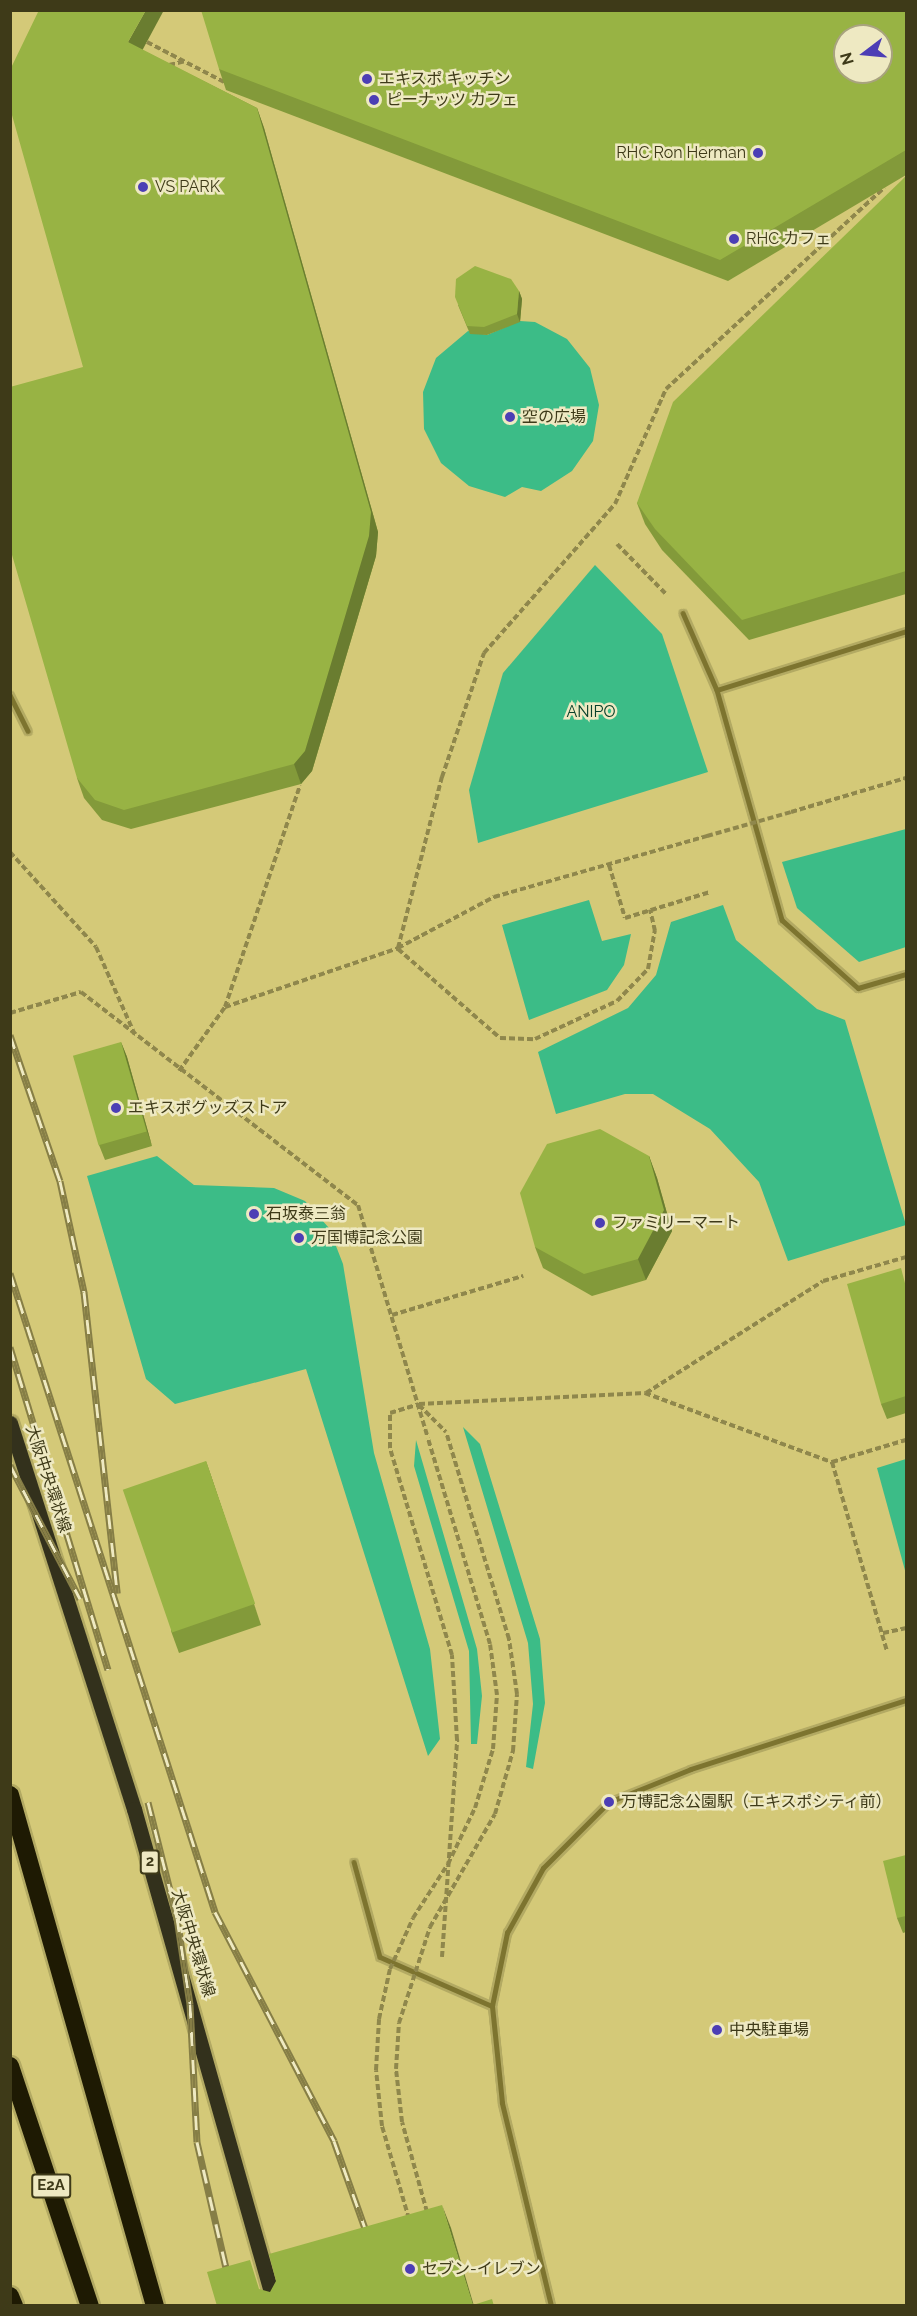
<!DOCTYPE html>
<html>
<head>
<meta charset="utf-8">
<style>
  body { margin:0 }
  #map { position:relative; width:917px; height:2316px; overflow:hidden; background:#d4c978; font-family:Raleway,"Noto Sans JP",sans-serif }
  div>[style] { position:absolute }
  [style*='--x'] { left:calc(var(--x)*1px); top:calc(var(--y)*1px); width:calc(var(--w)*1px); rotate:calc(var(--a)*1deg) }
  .green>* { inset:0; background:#3cbc87 }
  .path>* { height:4px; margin-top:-2px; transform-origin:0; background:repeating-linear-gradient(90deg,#8f874c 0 6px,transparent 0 9px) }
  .roads { filter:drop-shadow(2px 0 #b3aa63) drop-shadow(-2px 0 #b3aa63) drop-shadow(0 2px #b3aa63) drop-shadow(0 -2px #b3aa63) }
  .lane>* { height:4.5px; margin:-2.25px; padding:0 2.25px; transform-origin:2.25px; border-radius:2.25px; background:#7d742f }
  .primary>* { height:15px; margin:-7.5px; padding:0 7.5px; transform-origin:7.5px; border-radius:7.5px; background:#33311c }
  .highway>* { height:18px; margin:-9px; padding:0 9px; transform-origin:9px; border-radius:9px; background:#1e1a03 }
  .rail>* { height:7px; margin-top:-3.5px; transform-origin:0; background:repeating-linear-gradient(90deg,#eee9c2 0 14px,#867e46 0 28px); box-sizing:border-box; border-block:2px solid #867e46 }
  .path-bridge>* { height:4px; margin-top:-2px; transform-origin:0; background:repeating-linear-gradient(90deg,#8f874c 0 6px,transparent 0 9px) }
  .wall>* { inset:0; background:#839a3a }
  .shaded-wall>* { inset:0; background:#6a7d30 }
  .building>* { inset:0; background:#98b344; transform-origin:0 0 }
  .dots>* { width:16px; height:16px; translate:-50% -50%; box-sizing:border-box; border:3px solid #eee9c2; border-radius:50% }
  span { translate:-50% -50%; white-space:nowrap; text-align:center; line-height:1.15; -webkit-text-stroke:5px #eee9c2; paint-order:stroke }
  .shield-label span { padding:2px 4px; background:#eee9c2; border:2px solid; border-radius:4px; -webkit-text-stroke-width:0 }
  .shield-label { font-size:15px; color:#3e3a18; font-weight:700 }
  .poi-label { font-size:16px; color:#3e3a18 }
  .left { translate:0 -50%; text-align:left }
  .right { translate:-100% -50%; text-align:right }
  .park-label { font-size:16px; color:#09412b }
  .street-label { font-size:16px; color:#3e3a18 }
  .frame { position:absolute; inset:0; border:12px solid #3e3a18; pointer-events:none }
  .north { position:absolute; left:833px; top:24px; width:60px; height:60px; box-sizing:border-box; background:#eee9c2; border:2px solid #a8a37e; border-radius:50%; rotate:254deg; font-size:16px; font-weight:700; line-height:24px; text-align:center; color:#3e3a18 }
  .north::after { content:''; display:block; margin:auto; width:21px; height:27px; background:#4c3eb5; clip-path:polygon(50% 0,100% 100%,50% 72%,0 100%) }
</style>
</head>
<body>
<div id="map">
  <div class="green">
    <i style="clip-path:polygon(520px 321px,535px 322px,567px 339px,590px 368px,599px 405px,593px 441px,572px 471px,541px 491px,522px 487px,505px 497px,469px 486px,441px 463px,424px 429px,423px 392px,436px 358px,468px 331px,487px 335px)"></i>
    <i style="clip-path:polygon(595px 565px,662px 634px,708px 772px,478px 843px,469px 790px,503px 673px)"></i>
    <i style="clip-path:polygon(906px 829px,906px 947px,859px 962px,797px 908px,782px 862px)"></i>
    <i style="clip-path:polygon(589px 900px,602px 941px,631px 934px,624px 965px,607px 990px,529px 1020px,502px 925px)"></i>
    <i style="clip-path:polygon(723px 905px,736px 940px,817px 1009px,845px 1020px,906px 1225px,788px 1261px,759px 1182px,710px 1129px,653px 1094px,625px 1094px,556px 1114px,538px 1052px,628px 1008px,656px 975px,671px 922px)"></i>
    <i style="clip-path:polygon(157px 1156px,194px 1185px,274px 1188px,305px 1201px,329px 1228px,343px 1264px,374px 1453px,430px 1649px,440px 1739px,428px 1756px,306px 1369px,175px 1404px,146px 1379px,87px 1176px)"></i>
    <i style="clip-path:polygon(463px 1427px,480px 1444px,540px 1639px,545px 1703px,533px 1769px,526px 1767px,533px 1704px,528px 1643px)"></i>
    <i style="clip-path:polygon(416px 1440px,477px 1649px,482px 1696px,477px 1744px,471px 1744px,469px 1651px,414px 1466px)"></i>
    <i style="clip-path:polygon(906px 1459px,906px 1574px,877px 1468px)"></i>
  </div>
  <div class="path">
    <i style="--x:147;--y:42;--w:89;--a:27.4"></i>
    <i style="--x:169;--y:65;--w:17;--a:-13"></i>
    <i style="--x:617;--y:544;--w:71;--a:45.6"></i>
    <i style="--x:791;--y:812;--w:120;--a:-16.5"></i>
    <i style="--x:10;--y:852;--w:128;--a:47.8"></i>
    <i style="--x:96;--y:947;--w:96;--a:66.1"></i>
    <i style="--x:609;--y:865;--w:55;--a:73.2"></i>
    <i style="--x:625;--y:918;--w:89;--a:-17"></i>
    <i style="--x:398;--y:948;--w:177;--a:-75.6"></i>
    <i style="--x:442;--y:777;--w:131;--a:-71.3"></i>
    <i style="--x:484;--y:653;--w:198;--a:-48.7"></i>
    <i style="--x:615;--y:504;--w:126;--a:-66.1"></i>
    <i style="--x:666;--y:389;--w:297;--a:-42.7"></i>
    <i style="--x:398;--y:949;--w:135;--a:41.1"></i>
    <i style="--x:500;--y:1038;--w:35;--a:2"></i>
    <i style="--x:535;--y:1039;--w:90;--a:-24.9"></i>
    <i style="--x:617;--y:1001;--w:45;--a:-45.9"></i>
    <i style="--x:648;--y:969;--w:39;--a:-80"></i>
    <i style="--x:655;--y:931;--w:22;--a:-103"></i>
    <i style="--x:225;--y:1007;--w:183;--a:-18.8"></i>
    <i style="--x:398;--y:948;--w:109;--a:-28"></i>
    <i style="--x:494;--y:897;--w:222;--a:-16"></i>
    <i style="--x:10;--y:1013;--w:74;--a:-16.5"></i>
    <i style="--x:81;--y:992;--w:349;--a:37.6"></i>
    <i style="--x:358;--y:1205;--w:243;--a:73.3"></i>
    <i style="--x:179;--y:1071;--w:79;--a:-54.3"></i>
    <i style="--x:225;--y:1007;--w:234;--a:-71.3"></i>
    <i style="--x:392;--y:1315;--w:137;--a:-16.6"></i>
    <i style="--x:646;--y:1393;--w:209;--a:-32.3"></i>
    <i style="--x:823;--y:1281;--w:86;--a:-16.1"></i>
    <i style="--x:419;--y:1405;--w:38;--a:45"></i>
    <i style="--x:832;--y:1462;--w:77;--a:-16.6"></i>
    <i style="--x:883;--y:1633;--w:24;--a:-12"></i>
    <i style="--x:442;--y:1957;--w:218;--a:-86"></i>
    <i style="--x:457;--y:1740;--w:85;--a:-93.4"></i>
    <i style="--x:452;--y:1655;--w:216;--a:-106.7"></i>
    <i style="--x:390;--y:1448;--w:35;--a:-90"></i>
    <i style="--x:390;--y:1413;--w:30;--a:-17"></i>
    <i style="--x:419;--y:1404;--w:226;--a:-2.8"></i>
    <i style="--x:645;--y:1393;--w:199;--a:20.3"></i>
    <i style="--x:832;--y:1462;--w:197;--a:73.8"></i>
  </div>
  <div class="roads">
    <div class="lane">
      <i style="--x:683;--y:613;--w:84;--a:66.2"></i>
      <i style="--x:717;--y:690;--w:239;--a:74.2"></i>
      <i style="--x:782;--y:920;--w:102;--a:41.8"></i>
      <i style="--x:858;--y:988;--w:50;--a:-16.3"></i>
      <i style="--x:717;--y:690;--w:198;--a:-17.3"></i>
      <i style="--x:10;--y:695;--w:40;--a:63.4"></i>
      <i style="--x:354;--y:1862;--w:98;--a:74.7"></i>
      <i style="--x:380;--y:1957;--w:122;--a:23.6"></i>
      <i style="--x:551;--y:2306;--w:209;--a:-103.6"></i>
      <i style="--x:502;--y:2103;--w:98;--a:-95.9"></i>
      <i style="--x:492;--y:2006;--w:75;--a:-78.4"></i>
      <i style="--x:507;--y:1933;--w:74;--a:-61"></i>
      <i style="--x:543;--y:1868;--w:93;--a:-45"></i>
      <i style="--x:609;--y:1802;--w:88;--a:-21.9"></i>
      <i style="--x:691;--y:1769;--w:226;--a:-17.8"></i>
    </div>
    <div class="primary">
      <i style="--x:10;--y:1423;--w:405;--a:72.2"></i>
      <i style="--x:134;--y:1809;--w:517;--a:74.16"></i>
    </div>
    <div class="highway">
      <i style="--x:10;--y:1795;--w:531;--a:74.16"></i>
      <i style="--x:10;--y:2066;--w:253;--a:71.6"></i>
      <i style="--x:10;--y:2296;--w:11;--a:68"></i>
    </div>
  </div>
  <div class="rail">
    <i style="--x:10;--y:1035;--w:154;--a:71.1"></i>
    <i style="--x:60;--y:1181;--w:114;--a:77.8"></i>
    <i style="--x:84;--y:1292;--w:303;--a:83.7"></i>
    <i style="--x:10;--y:1273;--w:671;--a:72.21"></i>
    <i style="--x:215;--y:1912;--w:258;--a:62.5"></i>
    <i style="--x:334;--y:2141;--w:107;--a:70.4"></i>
    <i style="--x:10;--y:1347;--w:337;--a:73.1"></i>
    <i style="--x:10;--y:1465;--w:151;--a:62.4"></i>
    <i style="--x:148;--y:1802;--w:120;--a:76"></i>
    <i style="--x:177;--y:1918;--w:87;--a:81.4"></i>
    <i style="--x:190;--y:2004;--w:138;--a:87.1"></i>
    <i style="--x:197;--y:2142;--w:168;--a:77"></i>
  </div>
  <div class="path-bridge">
    <i style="--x:707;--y:836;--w:87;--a:-15.9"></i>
    <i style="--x:427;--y:2212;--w:93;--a:-105.5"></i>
    <i style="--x:402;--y:2122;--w:53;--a:-96.5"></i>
    <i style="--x:396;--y:2069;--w:46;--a:-86.3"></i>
    <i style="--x:399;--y:2023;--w:101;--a:-72.1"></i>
    <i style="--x:430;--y:1927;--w:130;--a:-60.1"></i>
    <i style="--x:495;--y:1814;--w:66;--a:-74.1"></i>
    <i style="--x:513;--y:1751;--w:57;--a:-86"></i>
    <i style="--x:517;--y:1694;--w:56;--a:-98.3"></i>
    <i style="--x:509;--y:1639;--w:216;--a:-106.9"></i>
    <i style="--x:409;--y:2219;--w:97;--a:-106.2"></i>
    <i style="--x:382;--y:2126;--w:56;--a:-96.1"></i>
    <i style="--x:376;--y:2070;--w:51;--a:-86.6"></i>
    <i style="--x:379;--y:2019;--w:51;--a:-77.6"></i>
    <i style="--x:390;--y:1969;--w:56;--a:-65.7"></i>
    <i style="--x:413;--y:1918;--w:64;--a:-57.1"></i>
    <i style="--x:448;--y:1864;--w:62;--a:-64.3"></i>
    <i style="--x:475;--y:1808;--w:62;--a:-73"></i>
    <i style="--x:493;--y:1749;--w:54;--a:-85.8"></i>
    <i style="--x:497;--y:1695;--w:51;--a:-97.8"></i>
    <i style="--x:490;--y:1644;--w:215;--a:-106.8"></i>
  </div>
  <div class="wall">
    <i style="clip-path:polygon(906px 10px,906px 175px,728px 281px,226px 90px,219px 69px)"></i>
    <i style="clip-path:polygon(142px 50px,257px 108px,264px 128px,378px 532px,376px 556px,312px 771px,301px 784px,131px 829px,102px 820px,84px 798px,77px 778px)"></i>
    <i style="clip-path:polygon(906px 176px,906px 594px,749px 640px,662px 550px,645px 524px,637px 503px)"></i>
    <i style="clip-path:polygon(519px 291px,522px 299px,520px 322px,487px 335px,470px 334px,458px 305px)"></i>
    <i style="clip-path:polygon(121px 1042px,127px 1057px,152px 1146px,105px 1160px,99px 1145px)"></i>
    <i style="clip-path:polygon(649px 1156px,657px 1178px,672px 1231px,646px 1280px,592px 1296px,543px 1268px,535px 1247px)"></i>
    <i style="clip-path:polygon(906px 1283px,906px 1413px,887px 1419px,881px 1404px)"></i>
    <i style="clip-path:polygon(206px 1461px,261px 1625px,179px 1653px,171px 1631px)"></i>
    <i style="clip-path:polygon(906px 1855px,906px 1932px,903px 1933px,897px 1918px)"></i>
  </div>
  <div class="shaded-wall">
    <i style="clip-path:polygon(146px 10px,164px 10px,136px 62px,128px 42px)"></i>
    <i style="clip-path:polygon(257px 108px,264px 128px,378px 532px,376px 556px,312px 771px,301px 784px,294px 764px)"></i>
    <i style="clip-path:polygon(519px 291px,522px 299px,520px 322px,517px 314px)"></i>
    <i style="clip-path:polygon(121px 1042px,127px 1057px,152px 1146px,147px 1131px)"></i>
    <i style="clip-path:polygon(649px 1156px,657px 1178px,672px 1231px,646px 1280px,638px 1259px)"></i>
    <i style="clip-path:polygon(206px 1461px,213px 1483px,261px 1625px,254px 1604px)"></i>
    <i style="clip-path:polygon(442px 2205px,451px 2228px,474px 2306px,473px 2306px)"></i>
  </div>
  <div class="building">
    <i style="clip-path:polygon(39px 10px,146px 10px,128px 42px,257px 108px,371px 512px,369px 536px,305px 751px,294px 764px,124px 810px,95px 800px,77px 778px,10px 548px,10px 387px,83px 367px,10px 108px,10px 70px)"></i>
    <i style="clip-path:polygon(evenodd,201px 10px,906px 10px,906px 150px,720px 260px,219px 69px,201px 10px,845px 36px,881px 36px,881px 72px,845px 72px,845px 36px)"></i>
    <i style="clip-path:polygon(906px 176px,906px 571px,742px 620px,655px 529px,637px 503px,673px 402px)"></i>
    <i style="clip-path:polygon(475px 266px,511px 279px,519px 291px,517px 314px,484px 327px,467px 326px,455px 297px,456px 279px)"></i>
    <i style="left:121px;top:1042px;width:93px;height:50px;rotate:74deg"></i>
    <i style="clip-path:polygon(600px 1129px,649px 1156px,664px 1210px,638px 1259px,584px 1274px,535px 1247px,520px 1193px,547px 1144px)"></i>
    <i style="clip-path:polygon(901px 1268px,906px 1287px,906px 1396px,881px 1404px,847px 1284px)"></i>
    <i style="left:206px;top:1461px;width:151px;height:88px;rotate:71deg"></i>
    <i style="clip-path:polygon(906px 1855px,906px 1916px,897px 1918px,883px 1861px)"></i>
    <i style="clip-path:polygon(442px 2205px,473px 2305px,492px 2299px,494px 2306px,217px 2306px,207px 2272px,250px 2260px,259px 2289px,270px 2292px,276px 2281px,269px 2254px)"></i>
  </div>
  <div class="dots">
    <i style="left:367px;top:79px;background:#4c3eb5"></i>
    <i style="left:374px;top:100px;background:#4c3eb5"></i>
    <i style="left:758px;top:153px;background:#4c3eb5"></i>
    <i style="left:143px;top:187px;background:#4c3eb5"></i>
    <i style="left:734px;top:239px;background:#4c3eb5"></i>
    <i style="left:510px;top:417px;background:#4c3eb5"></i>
    <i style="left:116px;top:1108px;background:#4c3eb5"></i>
    <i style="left:254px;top:1214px;background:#4c3eb5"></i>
    <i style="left:600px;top:1223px;background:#4c3eb5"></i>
    <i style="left:299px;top:1238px;background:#4c3eb5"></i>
    <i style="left:609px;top:1802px;background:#4c3eb5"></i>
    <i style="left:717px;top:2030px;background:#4c3eb5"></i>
    <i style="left:410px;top:2269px;background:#4c3eb5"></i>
  </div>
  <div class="shield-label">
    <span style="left:150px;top:1862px">2</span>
    <span style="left:51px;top:2186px">E2A</span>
  </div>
  <div class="poi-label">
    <span class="left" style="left:379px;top:79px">エキスポ キッチン</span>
    <span class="left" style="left:386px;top:100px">ピーナッツ カフェ</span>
    <span class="right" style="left:746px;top:153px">RHC Ron Herman</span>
    <span class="left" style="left:155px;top:187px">VS PARK</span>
    <span class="left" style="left:746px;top:239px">RHC カフェ</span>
    <span class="left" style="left:522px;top:417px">空の広場</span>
    <span class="left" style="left:128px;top:1108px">エキスポグッズストア</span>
    <span class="left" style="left:266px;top:1214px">石坂泰三翁</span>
    <span class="left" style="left:612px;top:1223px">ファミリーマート</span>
    <span class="left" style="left:311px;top:1238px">万国博記念公園</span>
    <span class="left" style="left:621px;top:1802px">万博記念公園駅（エキスポシティ前）</span>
    <span class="left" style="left:729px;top:2030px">中央駐車場</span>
    <span class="left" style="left:422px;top:2269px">セブン-イレブン</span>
  </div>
  <div class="park-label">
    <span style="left:591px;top:712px">ANIPO</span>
  </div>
  <div class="street-label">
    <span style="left:48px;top:1479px;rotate:72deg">大阪中央環状線</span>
    <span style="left:193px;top:1943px;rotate:73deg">大阪中央環状線</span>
  </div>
  <div class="frame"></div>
  <div class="north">N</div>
</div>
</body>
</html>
